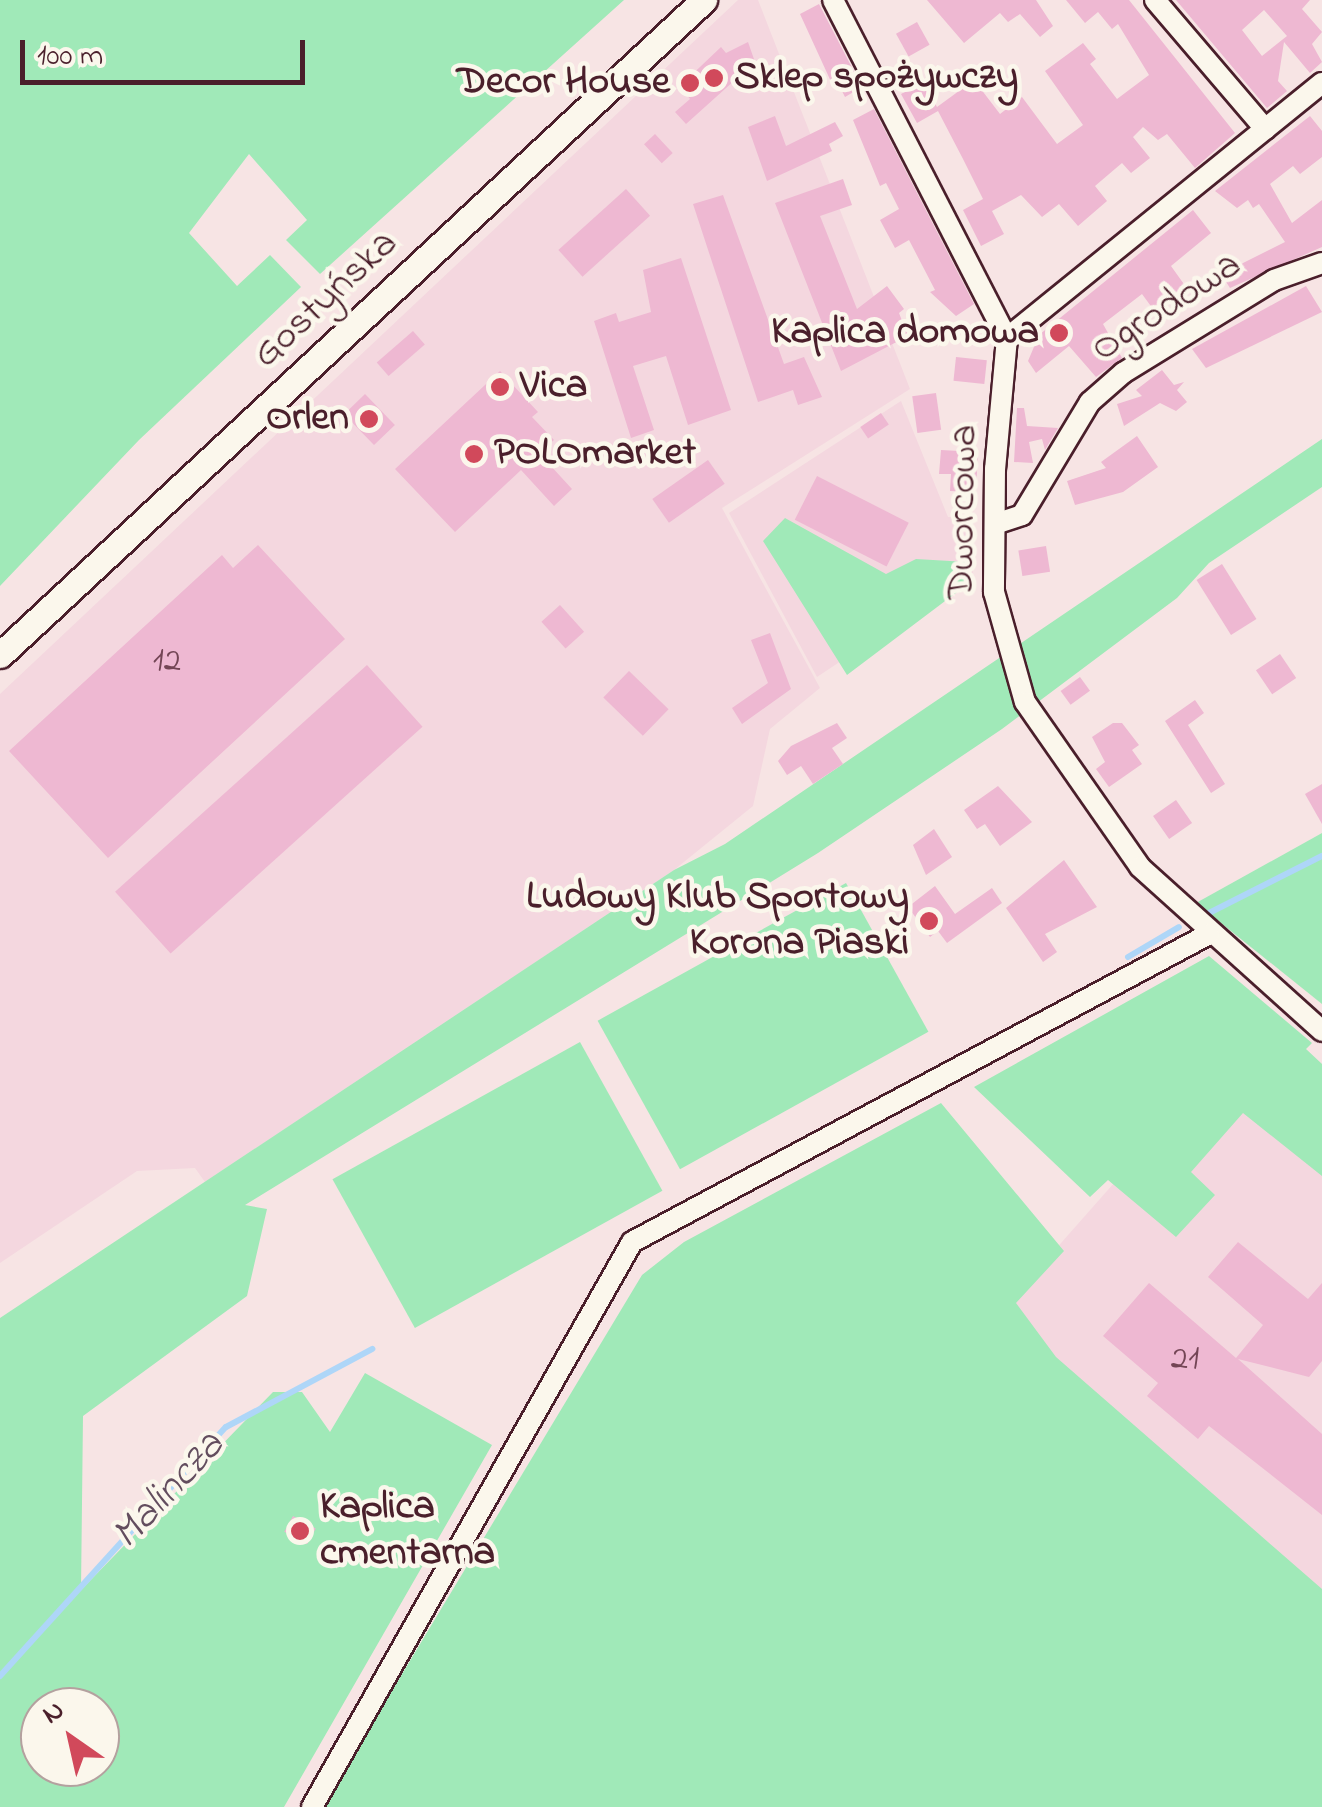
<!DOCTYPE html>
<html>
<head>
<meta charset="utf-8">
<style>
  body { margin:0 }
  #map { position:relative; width:1322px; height:1807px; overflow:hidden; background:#f7e4e4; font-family:"Indie Flower",sans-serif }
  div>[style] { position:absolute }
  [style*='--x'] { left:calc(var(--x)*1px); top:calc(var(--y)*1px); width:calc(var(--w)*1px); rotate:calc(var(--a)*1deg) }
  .built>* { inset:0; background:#f4d7df }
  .green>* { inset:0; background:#a0e9b8; transform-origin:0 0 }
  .stream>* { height:6px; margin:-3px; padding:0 3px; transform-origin:3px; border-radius:3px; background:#aed6f8 }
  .building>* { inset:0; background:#eeb8d2; transform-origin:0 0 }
  .roads { filter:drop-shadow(2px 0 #4a1f2b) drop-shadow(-2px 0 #4a1f2b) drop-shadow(0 2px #4a1f2b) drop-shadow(0 -2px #4a1f2b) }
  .minor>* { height:20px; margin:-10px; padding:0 10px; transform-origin:10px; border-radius:10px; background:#fbf7ec }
  .tertiary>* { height:25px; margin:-12.5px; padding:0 12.5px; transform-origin:12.5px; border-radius:12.5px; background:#fbf7ec }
  .dots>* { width:28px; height:28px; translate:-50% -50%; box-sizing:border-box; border:5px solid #fbf7ec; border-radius:50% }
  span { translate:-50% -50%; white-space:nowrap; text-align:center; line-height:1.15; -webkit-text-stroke:9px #fbf7ec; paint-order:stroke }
  .number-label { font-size:35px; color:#734555 }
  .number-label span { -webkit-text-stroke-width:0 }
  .poi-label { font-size:40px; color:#4a1f2b; font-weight:700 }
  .left { translate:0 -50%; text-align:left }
  .right { translate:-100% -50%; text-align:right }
  .street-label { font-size:40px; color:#4a1f2b }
  .water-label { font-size:42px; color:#634d5e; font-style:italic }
  .north { position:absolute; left:20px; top:1687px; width:100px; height:100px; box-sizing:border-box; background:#fbf7ec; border:2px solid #b4a19f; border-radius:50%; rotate:326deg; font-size:28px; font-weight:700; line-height:40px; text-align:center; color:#4a1f2b }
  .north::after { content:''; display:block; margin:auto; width:35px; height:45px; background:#d1495b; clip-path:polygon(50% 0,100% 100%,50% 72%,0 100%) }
  .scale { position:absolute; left:20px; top:40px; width:285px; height:45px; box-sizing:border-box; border:5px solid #4a1f2b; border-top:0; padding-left:12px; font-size:30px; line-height:35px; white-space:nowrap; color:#4a1f2b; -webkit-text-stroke:8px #fbf7ec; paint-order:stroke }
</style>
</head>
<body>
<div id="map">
  <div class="built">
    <i style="clip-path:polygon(738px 0,758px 0,910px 389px,722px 508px,820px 688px,770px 729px,753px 806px,674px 870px,205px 1182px,195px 1168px,137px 1171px,0 1263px,0 694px)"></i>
    <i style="clip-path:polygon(901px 401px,948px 517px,972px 517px,973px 573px,817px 677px,729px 513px)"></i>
    <i style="clip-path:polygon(1290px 1038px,1322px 1064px,1322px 1593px,1001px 1311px,1122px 1174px)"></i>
  </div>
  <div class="green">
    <i style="clip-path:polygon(0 0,624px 0,320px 274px,286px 240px,307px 220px,249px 154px,189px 233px,237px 286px,270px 255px,301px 287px,139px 440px,0 586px)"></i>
    <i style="clip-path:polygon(evenodd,1322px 439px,1322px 487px,1209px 563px,1177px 598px,1002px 729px,818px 853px,245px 1205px,267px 1209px,247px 1296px,83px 1416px,81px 1590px,273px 1392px,302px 1392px,330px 1432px,365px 1373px,492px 1445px,284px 1807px,0 1807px,0 1318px,674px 870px,725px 844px,1322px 439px,40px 1707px,100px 1707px,100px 1767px,40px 1767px,40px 1707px)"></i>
    <i style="clip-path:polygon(785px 518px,886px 574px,916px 559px,967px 562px,969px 583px,847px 675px,763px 541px)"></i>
    <i style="clip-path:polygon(1322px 833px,1322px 1004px,1196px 903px)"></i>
    <i style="left:846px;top:883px;width:170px;height:284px;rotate:61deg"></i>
    <i style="clip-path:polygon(1209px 956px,1312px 1043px,1306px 1049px,1322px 1064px,1322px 1176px,1243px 1113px,1191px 1172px,1215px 1195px,1176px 1237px,1108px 1180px,1090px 1197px,974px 1087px)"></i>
    <i style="left:580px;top:1042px;width:170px;height:283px;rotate:61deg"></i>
    <i style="clip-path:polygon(941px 1103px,1064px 1251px,1016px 1303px,1056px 1357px,1322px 1589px,1322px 1807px,322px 1807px,642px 1275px,684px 1242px)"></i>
  </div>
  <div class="stream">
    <i style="--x:1209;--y:913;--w:127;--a:-26.8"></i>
    <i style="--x:1128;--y:957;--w:59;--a:-30.5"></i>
    <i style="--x:0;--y:1676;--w:336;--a:-47.8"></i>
    <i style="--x:226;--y:1427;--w:166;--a:-28.1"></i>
  </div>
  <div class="building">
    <i style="clip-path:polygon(927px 0,1036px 0,1053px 26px,1040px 37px,1020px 14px,1008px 22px,1000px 13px,964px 43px)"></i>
    <i style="clip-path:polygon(1066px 0,1129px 0,1235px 133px,1195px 168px,1167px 134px,1158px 140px,1143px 127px,1133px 137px,1150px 158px,1131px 173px,1122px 163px,1095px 186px,1107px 201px,1078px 226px,1059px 204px,1042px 217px,1021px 195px,992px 211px,1004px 234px,981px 246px,963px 210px,983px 199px,963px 159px,938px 111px,917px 123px,901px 94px,923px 82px,937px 107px,974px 80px,1000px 114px,1022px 97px,1057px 144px,1083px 125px,1045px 71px,1083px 43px,1096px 59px,1090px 64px,1117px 99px,1149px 75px,1118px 24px,1112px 29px,1098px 12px,1085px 23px)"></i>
    <i style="clip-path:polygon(evenodd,1176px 0,1310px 0,1302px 9px,1322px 32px,1312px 44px,1322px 62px,1310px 73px,1284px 42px,1278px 81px,1287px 91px,1267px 108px,1176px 0,1264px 10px,1287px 36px,1262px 56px,1242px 30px,1264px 10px)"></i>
    <i style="clip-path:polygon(819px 4px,862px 87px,845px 97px,838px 83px,833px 86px,800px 14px)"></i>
    <i style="left:917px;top:22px;width:26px;height:24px;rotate:61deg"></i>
    <i style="clip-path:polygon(748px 42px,755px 62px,686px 124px,675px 112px,690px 99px,680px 86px,721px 47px,726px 53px)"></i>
    <i style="clip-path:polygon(874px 109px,974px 304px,956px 316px,930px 292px,935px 290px,909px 240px,895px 248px,880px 220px,899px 209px,886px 183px,880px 186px,853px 120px)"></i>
    <i style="clip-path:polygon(775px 116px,786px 146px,835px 122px,843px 136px,829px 144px,832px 151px,767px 181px,748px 127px)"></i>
    <i style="clip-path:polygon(1310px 116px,1322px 131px,1322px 157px,1300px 174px,1293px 166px,1270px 184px,1292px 223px,1322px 200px,1322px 247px,1230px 288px,1221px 274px,1285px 242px,1259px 204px,1253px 208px,1248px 200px,1237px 208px,1215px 191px)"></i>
    <i style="left:655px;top:134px;width:26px;height:15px;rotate:47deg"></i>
    <i style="clip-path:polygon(843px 179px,852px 205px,820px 216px,857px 309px,887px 286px,904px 309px,899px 313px,908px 336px,841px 371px,775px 203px)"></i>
    <i style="left:626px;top:189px;width:36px;height:91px;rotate:48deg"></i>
    <i style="clip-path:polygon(723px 195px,784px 364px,804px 357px,822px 397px,798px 405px,793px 390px,758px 402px,693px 204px)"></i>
    <i style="clip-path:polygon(1193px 210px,1211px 233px,1171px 266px,1186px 287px,1153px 309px,1142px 294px,1103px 324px,1122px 358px,1096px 377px,1069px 346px,1036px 373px,1028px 361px,1039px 335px)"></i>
    <i style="clip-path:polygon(681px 258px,731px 410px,688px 425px,666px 356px,633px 366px,654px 430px,631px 438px,594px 321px,616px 313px,619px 322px,651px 312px,643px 270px)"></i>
    <i style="clip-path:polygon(1306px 286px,1322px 312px,1206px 368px,1192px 349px)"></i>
    <i style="left:413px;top:331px;width:18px;height:48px;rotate:49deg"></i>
    <i style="left:956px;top:357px;width:31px;height:24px;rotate:6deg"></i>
    <i style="clip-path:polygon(1162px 370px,1174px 385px,1184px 382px,1177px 390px,1187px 402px,1176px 411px,1160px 403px,1124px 426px,1117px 404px,1142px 396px,1136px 390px)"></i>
    <i style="clip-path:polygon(500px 371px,538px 412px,532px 417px,554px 440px,539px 453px,572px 489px,554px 506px,521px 470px,455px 532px,395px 469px)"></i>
    <i style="left:936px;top:393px;width:37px;height:24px;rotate:82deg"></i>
    <i style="left:365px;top:394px;width:43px;height:29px;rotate:46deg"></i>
    <i style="clip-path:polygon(1017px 408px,1024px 408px,1027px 426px,1058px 428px,1045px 450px,1042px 439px,1029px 442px,1033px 463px,1014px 462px)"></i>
    <i style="left:881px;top:413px;width:14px;height:25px;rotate:56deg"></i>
    <i style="clip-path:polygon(1137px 436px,1158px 467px,1123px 492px,1075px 505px,1067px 481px,1106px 468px,1101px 462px)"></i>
    <i style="clip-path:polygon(941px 450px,978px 452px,976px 492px,950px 491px,951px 474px,939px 474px)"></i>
    <i style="left:708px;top:460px;width:29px;height:68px;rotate:55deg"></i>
    <i style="left:817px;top:476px;width:103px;height:49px;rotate:27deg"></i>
    <i style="clip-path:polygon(258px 545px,345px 639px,108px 858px,9px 751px,222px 555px,233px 568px)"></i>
    <i style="left:1046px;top:546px;width:26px;height:28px;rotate:81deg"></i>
    <i style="left:1222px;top:564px;width:65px;height:30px;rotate:58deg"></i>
    <i style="left:560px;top:605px;width:36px;height:25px;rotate:48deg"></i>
    <i style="clip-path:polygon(770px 633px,791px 689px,742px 724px,732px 708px,768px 683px,751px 640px)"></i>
    <i style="left:1280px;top:654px;width:29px;height:29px;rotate:56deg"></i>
    <i style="left:367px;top:665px;width:83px;height:339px;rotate:48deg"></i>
    <i style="left:629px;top:671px;width:55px;height:37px;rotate:44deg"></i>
    <i style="left:1080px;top:677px;width:17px;height:24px;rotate:54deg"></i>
    <i style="clip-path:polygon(1195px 700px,1204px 713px,1188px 725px,1225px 784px,1211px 793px,1165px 721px)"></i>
    <i style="clip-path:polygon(837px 723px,847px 738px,832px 748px,843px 764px,813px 784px,801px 766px,787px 775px,778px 761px,791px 746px)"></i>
    <i style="clip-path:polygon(1113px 723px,1122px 723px,1139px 745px,1132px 750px,1142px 764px,1109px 787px,1096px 769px,1105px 762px,1092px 737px)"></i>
    <i style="clip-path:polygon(1322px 784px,1322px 824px,1305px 794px)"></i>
    <i style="clip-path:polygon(998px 786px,1032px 822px,1000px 846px,985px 824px,977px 829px,964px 810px)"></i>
    <i style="left:1176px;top:800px;width:28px;height:28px;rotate:55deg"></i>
    <i style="clip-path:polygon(934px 829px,952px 857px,926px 875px,913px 845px)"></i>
    <i style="clip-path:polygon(1064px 860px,1097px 907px,1045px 934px,1057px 952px,1043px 962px,1006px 908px)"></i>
    <i style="clip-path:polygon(935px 886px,955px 914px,992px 888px,1002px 903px,947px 943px,938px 931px,930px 937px,908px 907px)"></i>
    <i style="clip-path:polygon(1238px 1242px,1308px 1299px,1322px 1283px,1322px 1361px,1309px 1377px,1238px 1359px,1322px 1434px,1322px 1515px,1209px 1426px,1198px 1439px,1147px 1396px,1158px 1383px,1103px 1336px,1149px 1283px,1236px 1358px,1263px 1325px,1208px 1277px)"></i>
    <i style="left:293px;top:1516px;width:26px;height:18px;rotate:29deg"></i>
  </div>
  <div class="roads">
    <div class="minor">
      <i style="--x:833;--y:0;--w:380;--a:62.8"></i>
      <i style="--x:1007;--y:338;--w:132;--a:95.2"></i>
      <i style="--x:995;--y:469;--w:123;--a:90.5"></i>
      <i style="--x:994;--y:592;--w:114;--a:74.3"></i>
      <i style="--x:1025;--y:702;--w:201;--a:55.1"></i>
      <i style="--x:1140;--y:867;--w:245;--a:42"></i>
      <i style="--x:1155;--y:0;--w:170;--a:49.5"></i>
      <i style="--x:1007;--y:338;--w:405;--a:-39"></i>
      <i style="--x:995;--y:524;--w:28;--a:-18"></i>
      <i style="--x:1022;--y:515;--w:132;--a:-59"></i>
      <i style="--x:1090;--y:402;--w:44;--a:-41.3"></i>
      <i style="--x:1123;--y:373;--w:177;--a:-31.6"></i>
      <i style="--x:1274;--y:280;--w:51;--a:-19.5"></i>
      <i style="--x:312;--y:1807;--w:649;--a:-60.47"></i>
      <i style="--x:632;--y:1242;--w:654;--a:-28.09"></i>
    </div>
    <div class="tertiary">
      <i style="--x:0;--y:655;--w:962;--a:-42.94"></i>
    </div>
  </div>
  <div class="dots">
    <i style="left:714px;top:78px;background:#d1495b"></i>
    <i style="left:690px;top:83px;background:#d1495b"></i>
    <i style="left:1059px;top:333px;background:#d1495b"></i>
    <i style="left:500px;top:387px;background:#d1495b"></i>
    <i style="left:369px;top:419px;background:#d1495b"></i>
    <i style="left:474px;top:454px;background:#d1495b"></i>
    <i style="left:929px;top:921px;background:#d1495b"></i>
    <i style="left:300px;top:1531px;background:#d1495b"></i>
  </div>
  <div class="number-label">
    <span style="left:167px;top:662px">12</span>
    <span style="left:1185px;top:1360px">21</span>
  </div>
  <div class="poi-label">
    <span class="left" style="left:734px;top:78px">Sklep spożywczy</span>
    <span class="right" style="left:670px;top:83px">Decor House</span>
    <span class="right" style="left:1039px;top:333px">Kaplica domowa</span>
    <span class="left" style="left:520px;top:387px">Vica</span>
    <span class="right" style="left:349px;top:419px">Orlen</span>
    <span class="left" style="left:494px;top:454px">POLOmarket</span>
    <span class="right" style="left:909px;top:921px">Ludowy Klub Sportowy<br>Korona Piaski</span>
    <span class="left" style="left:320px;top:1531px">Kaplica<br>cmentarna</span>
  </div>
  <div class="street-label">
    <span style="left:326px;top:300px;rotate:-43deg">Gostyńska</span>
    <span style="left:1167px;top:308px;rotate:-33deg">Ogrodowa</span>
    <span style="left:964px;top:512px;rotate:-89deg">Dworcowa</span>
  </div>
  <div class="water-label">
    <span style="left:169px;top:1491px;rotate:-47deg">Malincza</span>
  </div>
  <div class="north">N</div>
  <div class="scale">100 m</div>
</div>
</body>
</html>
